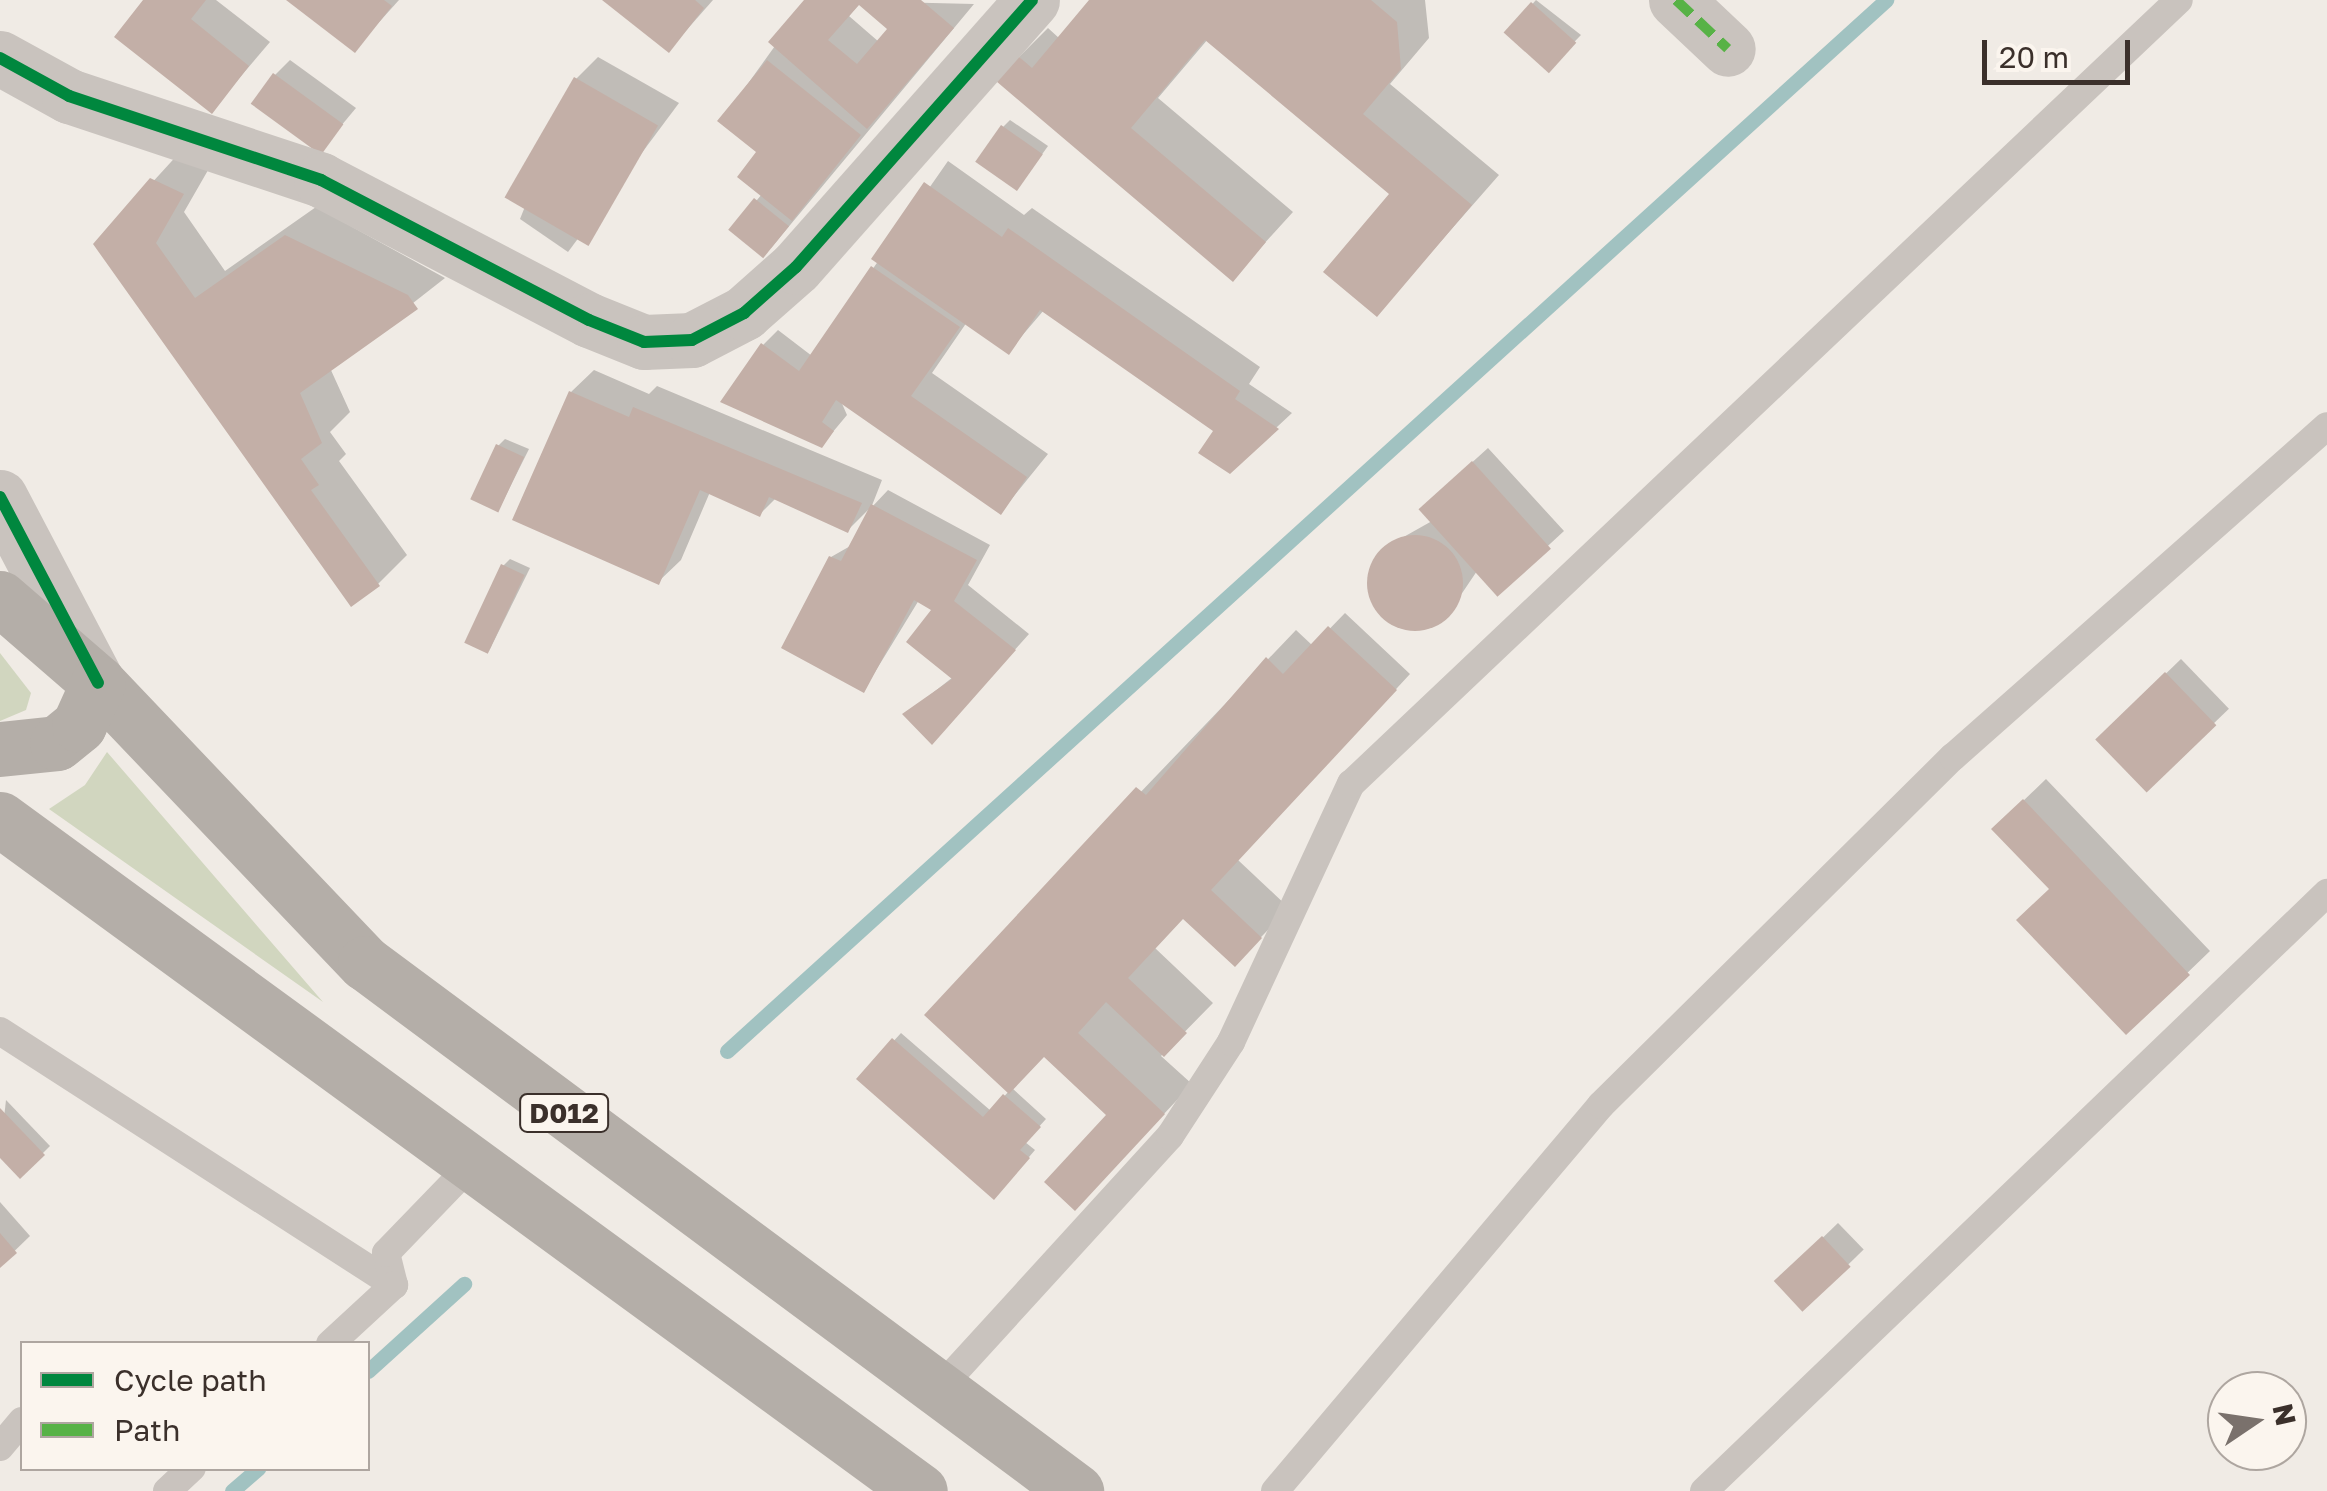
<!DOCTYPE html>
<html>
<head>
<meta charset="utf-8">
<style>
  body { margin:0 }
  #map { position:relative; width:2327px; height:1491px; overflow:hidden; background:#f0ebe5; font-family:"Golos Text",sans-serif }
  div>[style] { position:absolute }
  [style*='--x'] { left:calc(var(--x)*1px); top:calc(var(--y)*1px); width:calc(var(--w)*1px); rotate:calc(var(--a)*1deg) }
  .green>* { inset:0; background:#d1d6bf }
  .shadow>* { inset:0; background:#0003; transform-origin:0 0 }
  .stream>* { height:15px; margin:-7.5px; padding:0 7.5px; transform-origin:7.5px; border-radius:7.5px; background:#a1c2c1 }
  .building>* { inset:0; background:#c3afa7; transform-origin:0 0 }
  .round { border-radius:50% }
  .service>* { height:28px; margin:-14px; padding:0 14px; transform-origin:14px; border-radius:14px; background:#c9c3be }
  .minor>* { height:55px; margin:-27.5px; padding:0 27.5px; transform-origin:27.5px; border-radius:27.5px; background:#c9c3be }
  .tertiary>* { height:55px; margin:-27.5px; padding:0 27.5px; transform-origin:27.5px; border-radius:27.5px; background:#c9c3be }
  .trunk>* { height:55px; margin:-27.5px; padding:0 27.5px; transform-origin:27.5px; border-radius:27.5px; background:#b4aea8 }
  .quiet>* { height:10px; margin-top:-5px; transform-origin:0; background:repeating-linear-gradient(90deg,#57b246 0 20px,transparent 0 30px) }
  .cycleway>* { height:12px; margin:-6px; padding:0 6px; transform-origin:6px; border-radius:6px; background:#00873e }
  span { translate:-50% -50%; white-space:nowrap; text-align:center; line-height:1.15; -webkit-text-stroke:9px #fbf5ee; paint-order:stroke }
  .shield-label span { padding:2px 8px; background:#fbf5ee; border:2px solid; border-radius:8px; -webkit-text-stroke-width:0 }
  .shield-label { font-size:28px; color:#3b302b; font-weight:700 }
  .legend { position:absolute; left:20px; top:1341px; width:350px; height:130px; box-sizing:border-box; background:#fbf5ee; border:2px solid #aea6a0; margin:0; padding:12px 18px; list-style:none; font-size:30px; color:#3b302b }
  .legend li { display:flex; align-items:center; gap:20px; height:50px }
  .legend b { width:50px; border:2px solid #aea6a0 }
  .north { position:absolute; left:2207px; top:1371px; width:100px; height:100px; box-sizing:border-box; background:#fbf5ee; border:2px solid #aea6a0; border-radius:50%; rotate:77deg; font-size:28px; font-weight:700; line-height:40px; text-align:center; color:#3b302b }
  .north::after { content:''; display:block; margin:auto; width:35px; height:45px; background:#7a716c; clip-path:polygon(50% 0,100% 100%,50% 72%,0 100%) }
  .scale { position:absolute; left:1982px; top:40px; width:148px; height:45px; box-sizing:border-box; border:5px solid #3b302b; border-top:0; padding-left:12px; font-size:30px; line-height:35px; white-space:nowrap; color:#3b302b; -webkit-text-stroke:8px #fbf5ee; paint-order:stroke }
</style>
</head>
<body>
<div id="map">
  <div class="green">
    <i style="clip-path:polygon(0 653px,31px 693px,26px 710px,0 721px)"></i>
    <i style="clip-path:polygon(107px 752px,323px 1002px,49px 809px,85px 785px)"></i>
  </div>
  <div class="shadow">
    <i style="clip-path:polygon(146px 0,216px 0,270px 42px,212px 110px)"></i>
    <i style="clip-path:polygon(290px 0,399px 0,354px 50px)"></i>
    <i style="clip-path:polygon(606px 0,713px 0,669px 50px)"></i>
    <i style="clip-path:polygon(evenodd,808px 0,974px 4px,771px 248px,732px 230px,762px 194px,760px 152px,721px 121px,808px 0,860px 3px,891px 29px,879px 42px,849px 16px,860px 3px)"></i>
    <i style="clip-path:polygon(1092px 0,1425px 0,1429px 38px,1390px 84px,1499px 175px,1377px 314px,1392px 194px,1208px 39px,1158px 98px,1293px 212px,1233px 278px,1019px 57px,1048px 28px,1060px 39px)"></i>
    <i style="clip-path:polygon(1536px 0,1581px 35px,1547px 70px,1507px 32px)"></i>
    <i style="clip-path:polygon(598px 57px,679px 103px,568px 252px,520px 219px,576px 79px)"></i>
    <i style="clip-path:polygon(290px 60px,356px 108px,320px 151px,275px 75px)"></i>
    <i style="clip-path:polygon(1010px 120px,1048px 146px,1023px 181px,1003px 127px)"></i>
    <i style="clip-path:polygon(181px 151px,211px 165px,184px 212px,225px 271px,316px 207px,445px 278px,330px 368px,350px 412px,330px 432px,346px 454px,339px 461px,407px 555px,378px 584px,96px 244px)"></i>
    <i style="clip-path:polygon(948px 161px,1024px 215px,1032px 208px,1260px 367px,1249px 384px,1292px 413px,1230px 471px,1222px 422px,1044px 310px,1009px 351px,967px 322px,932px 373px,1048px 454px,1001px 512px,840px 399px,847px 415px,822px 445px,763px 345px,778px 330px,812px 356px)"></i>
    <i style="clip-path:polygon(594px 370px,649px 394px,657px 386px,882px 480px,871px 508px,888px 490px,990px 545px,968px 585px,1029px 634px,947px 726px,906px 714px,953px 677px,935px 609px,919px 600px,864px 690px,831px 557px,852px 545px,870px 508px,848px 530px,776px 498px,760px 514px,710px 492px,681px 560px,658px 582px,571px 392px)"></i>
    <i style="clip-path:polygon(505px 439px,529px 449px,499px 509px,498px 446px)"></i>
    <i style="clip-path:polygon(1488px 448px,1564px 531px,1497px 593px,1477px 571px,1446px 617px,1412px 629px,1381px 614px,1369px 581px,1384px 548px,1432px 521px,1436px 495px)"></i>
    <i style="clip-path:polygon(510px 559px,530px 568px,489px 651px,503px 566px)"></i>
    <i style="clip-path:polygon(1345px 613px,1410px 674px,1238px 860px,1289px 908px,1235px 964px,1184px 917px,1155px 948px,1213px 1003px,1161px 1056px,1192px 1084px,1103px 1179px,1110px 1115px,1045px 1054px,1012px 1088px,1046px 1119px,1025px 1142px,1035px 1150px,1001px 1190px,859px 1079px,901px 1033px,991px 1111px,1009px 1091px,928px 1014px,1296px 630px,1313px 646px)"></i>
    <i style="left:2181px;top:659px;width:69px;height:115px;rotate:46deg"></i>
    <i style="clip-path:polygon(2046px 779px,2210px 951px,2126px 1032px,2052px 889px,1994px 829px)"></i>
    <i style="clip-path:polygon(6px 1100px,50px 1146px,20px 1176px,0 1154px)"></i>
    <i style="clip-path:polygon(0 1202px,30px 1236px,0 1265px)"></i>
    <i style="left:1838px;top:1223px;width:37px;height:83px;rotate:46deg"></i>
  </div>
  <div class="stream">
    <i style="--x:727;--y:1051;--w:1565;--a:-42.2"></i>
    <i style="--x:368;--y:1371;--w:130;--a:-42.2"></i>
    <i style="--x:232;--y:1491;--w:35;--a:-41"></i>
  </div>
  <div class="building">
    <i style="clip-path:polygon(143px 0,206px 0,191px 19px,249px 66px,212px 114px,114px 37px)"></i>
    <i style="clip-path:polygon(286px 0,384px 0,392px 6px,355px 53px)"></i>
    <i style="clip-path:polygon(602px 0,695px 0,704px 8px,669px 53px)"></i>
    <i style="clip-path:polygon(evenodd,804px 0,921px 0,954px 28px,867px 129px,768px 42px,804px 0,859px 5px,887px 29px,857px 64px,828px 40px,859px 5px)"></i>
    <i style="clip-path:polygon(1089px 0,1371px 0,1397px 22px,1401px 69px,1363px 114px,1472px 205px,1377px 317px,1323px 272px,1389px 194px,1205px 40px,1131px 128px,1266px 242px,1233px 282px,996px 81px,1017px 55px,1032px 68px)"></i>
    <i style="left:1531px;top:2px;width:61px;height:41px;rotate:42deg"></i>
    <i style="clip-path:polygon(767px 60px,861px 135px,792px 221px,737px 177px,756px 152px,717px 121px)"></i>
    <i style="left:273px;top:73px;width:87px;height:38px;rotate:36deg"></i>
    <i style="left:574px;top:77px;width:97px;height:139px;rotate:30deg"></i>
    <i style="left:1001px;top:125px;width:51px;height:45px;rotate:35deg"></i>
    <i style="clip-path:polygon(150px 178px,184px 194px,156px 243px,195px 298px,285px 235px,408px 295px,418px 309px,300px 393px,322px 443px,301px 459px,319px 485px,311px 490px,380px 586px,351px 607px,93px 244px)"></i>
    <i style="clip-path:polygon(924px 182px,1002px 237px,1008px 228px,1240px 391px,1235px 399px,1279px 429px,1230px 474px,1198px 453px,1213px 431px,1040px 310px,1009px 355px,871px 259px)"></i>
    <i style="left:754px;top:198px;width:45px;height:41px;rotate:39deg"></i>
    <i style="clip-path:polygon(871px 266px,960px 327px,911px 396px,1027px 477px,1001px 515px,836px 400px,822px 422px,834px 431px,822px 448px,720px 402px,761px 343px,799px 371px)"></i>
    <i style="clip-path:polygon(569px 391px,629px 417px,633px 407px,862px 503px,848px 533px,769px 497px,760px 517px,700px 490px,659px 585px,512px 520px)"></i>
    <i style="left:496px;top:444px;width:31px;height:61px;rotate:25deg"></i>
    <i style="left:1472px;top:461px;width:118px;height:72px;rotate:48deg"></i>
    <i style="clip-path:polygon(871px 504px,977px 560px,954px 601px,1016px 650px,932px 745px,902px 714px,952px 679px,906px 642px,931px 610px,914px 600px,864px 693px,781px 648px,829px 556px,841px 561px)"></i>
    <i class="round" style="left:1367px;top:535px;width:96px;height:96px"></i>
    <i style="left:501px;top:564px;width:26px;height:87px;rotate:25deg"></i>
    <i style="clip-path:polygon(1328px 626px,1397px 690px,1211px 890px,1262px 938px,1235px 967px,1183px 919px,1128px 978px,1187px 1033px,1164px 1057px,1106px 1002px,1078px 1033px,1165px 1114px,1075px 1211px,1044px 1182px,1106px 1115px,1044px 1057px,1009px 1094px,924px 1015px,1136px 787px,1146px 795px,1266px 657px,1283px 674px)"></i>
    <i style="left:2165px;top:672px;width:74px;height:97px;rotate:46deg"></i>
    <i style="clip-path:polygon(2023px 799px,2190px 975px,2126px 1035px,2016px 920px,2049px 889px,1991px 829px)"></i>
    <i style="clip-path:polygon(892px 1038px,983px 1117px,1003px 1094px,1041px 1127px,1020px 1150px,1030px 1158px,994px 1200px,856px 1079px)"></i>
    <i style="clip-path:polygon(0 1108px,45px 1155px,20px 1179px,0 1158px)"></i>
    <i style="clip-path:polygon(0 1233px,17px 1253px,0 1268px)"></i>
    <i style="left:1822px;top:1236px;width:42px;height:66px;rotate:47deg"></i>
  </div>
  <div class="service">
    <i style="--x:0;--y:1031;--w:469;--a:32.8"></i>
    <i style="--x:394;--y:1285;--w:33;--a:-104"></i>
    <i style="--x:386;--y:1253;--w:127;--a:-46"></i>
    <i style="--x:330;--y:1344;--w:87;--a:-42.7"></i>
    <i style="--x:938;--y:1390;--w:344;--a:-47.6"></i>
    <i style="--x:1170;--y:1136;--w:112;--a:-57"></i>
    <i style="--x:1231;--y:1042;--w:285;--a:-65.1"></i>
    <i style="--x:1351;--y:784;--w:1140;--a:-43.44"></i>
    <i style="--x:0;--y:1447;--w:34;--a:-50"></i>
    <i style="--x:167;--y:1491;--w:34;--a:-43"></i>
    <i style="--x:1275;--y:1491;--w:505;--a:-49.82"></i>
    <i style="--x:1601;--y:1105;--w:495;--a:-44.7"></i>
    <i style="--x:1953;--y:757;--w:499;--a:-41.5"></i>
    <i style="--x:1704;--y:1491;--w:864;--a:-43.83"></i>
  </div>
  <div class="minor">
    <i style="--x:1676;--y:0;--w:71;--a:43.3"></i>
    <i style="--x:0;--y:58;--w:79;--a:28.8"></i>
    <i style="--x:69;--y:96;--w:266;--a:18.4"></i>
    <i style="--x:321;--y:180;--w:302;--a:27.6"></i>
    <i style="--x:589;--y:320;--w:59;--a:21.8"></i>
    <i style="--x:644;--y:342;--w:48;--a:-2.4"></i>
    <i style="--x:692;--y:340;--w:59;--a:-27.4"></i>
    <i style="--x:744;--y:313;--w:69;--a:-41.5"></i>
    <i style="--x:796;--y:267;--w:356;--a:-48.5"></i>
  </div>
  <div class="tertiary">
    <i style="--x:0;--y:497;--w:207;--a:62.3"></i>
  </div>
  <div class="trunk">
    <i style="--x:0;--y:598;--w:130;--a:40.9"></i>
    <i style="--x:98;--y:683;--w:387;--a:46.4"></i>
    <i style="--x:365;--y:963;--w:886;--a:36.6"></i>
    <i style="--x:0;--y:749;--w:57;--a:-6"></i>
    <i style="--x:57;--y:743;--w:28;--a:-39"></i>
    <i style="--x:79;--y:725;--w:46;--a:-65.7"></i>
    <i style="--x:0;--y:819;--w:1139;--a:36.15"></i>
  </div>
  <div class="quiet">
    <i style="--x:1676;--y:0;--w:71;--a:43.3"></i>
  </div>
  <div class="cycleway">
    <i style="--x:0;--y:58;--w:79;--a:28.8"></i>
    <i style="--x:69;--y:96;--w:266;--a:18.4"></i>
    <i style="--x:321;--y:180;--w:302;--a:27.6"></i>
    <i style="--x:589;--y:320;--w:59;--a:21.8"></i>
    <i style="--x:644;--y:342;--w:48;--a:-2.4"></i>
    <i style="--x:692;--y:340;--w:59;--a:-27.4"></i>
    <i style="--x:744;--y:313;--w:69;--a:-41.5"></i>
    <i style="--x:796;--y:267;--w:356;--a:-48.5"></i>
    <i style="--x:0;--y:497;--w:210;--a:62.2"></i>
  </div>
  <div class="shield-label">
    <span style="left:564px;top:1113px">D012</span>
  </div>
  <ul class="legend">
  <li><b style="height:12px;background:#00873e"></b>Cycle path</li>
  <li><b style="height:12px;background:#57b246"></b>Path</li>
  </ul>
  <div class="north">N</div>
  <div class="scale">20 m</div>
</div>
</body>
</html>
